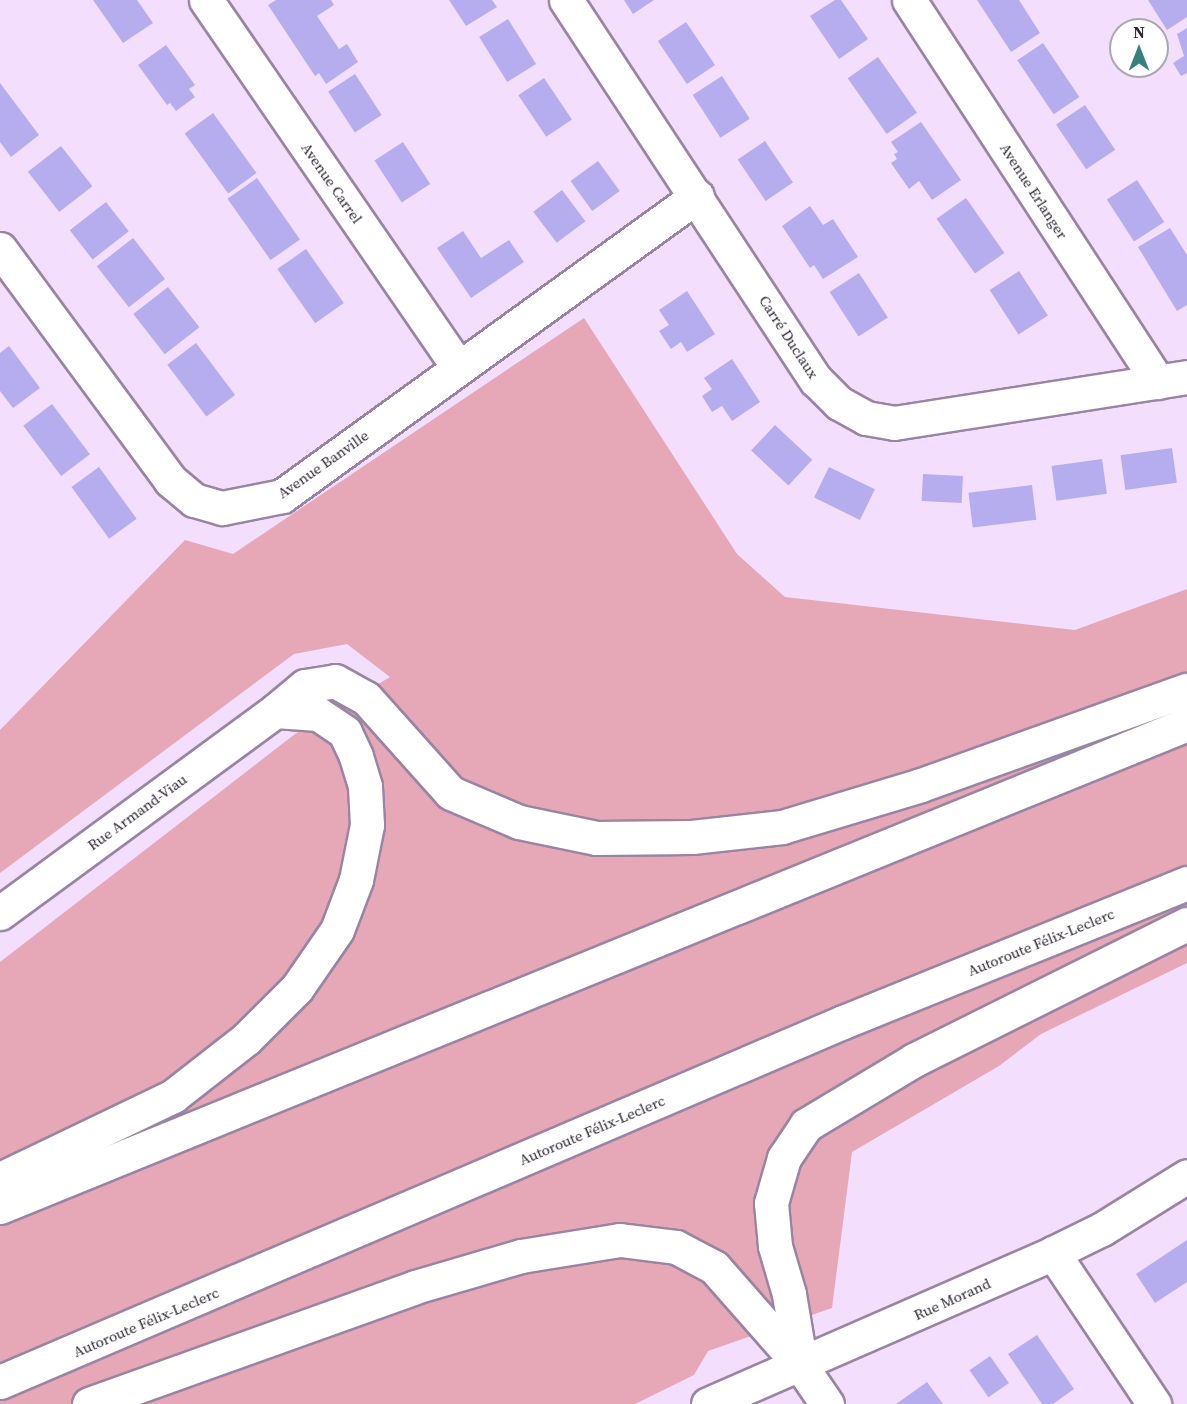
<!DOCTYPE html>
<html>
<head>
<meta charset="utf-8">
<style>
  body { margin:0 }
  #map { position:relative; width:1187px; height:1404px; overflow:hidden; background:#f3defe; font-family:"Source Serif 4",serif }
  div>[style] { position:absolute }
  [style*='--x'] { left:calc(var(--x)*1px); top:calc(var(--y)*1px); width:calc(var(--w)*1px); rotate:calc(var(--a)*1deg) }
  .green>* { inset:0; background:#e6a7b7 }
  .building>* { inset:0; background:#b5aded; transform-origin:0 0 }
  .roads { filter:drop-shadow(2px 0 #9985a3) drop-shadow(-2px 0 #9985a3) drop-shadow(0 2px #9985a3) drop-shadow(0 -2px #9985a3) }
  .minor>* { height:33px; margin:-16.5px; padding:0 16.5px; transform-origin:16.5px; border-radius:16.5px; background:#fff }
  .highway>* { height:33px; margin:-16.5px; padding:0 16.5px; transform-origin:16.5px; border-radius:16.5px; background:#fff }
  span { translate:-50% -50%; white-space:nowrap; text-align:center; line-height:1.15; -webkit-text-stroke:6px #fff; paint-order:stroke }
  .street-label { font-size:15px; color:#2e2632 }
  .north { position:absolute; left:1109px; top:18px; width:60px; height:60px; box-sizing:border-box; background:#fff; border:2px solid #aba8ad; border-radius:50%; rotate:0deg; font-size:16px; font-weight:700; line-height:24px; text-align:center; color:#2e2632 }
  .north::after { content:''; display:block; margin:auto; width:21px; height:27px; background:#38807e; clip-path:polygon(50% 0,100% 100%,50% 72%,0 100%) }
</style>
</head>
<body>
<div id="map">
  <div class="green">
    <i style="clip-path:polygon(584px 318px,737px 554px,785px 597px,1075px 630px,1187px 589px,1187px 963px,1041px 1034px,999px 1066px,852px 1152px,832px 1308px,708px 1351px,694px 1375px,635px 1404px,0 1404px,0 962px,295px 734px,390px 677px,347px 644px,294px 654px,0 873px,0 730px,185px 540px,233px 554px)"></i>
  </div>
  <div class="building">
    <i style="clip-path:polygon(93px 0,137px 0,153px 23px,123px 43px)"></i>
    <i style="clip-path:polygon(276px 0,331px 0,334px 5px,317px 16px,339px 49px,347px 44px,358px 62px,326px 84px,319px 73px,315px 76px,268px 5px)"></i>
    <i style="clip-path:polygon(449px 0,492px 0,497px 7px,466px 26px)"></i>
    <i style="clip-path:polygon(624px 0,654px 0,633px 14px)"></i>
    <i style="clip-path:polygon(835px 0,841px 0,868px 39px,839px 59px,810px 16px)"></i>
    <i style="clip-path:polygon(977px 0,1019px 0,1040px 33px,1011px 52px)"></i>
    <i style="clip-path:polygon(1148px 0,1187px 0,1187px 17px,1167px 30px)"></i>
    <i style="left:508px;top:19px;width:53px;height:34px;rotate:58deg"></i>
    <i style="left:686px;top:22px;width:52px;height:34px;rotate:56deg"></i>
    <i style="clip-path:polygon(1187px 28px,1187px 73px,1181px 76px,1173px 63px,1184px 56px,1177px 34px)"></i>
    <i style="left:1043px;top:43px;width:65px;height:31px;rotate:56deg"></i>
    <i style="clip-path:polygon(166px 45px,195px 85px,189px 89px,195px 97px,176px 111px,170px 103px,167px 105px,138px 65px)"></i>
    <i style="left:878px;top:57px;width:68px;height:37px;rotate:55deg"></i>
    <i style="left:355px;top:74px;width:49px;height:32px;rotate:57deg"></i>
    <i style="left:722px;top:76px;width:51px;height:35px;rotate:57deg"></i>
    <i style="left:544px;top:78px;width:50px;height:31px;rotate:56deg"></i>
    <i style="clip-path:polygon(0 83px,39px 135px,11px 157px,0 142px)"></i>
    <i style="left:1085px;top:105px;width:54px;height:35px;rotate:56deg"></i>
    <i style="left:213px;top:113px;width:74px;height:35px;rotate:54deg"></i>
    <i style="clip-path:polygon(921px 122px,961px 180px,932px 200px,919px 181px,909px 189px,891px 163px,897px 159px,894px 154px,898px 152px,891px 142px)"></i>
    <i style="left:765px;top:141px;width:50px;height:33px;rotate:56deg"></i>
    <i style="left:403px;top:142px;width:50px;height:34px;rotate:57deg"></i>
    <i style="left:61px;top:146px;width:51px;height:42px;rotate:52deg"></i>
    <i style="left:598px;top:161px;width:37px;height:34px;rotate:54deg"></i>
    <i style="left:257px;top:178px;width:75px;height:36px;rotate:55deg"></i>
    <i style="left:1137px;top:180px;width:50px;height:36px;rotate:57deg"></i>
    <i style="left:562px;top:190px;width:39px;height:36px;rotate:53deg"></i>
    <i style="left:966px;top:198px;width:67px;height:36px;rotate:55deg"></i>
    <i style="left:106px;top:202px;width:37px;height:46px;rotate:52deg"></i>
    <i style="clip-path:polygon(810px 206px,823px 225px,833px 219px,858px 257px,823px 279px,814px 265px,810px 268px,782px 226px)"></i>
    <i style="clip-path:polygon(1170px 228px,1187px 255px,1187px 305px,1177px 311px,1138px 247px)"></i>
    <i style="clip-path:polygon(463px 231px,481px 258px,509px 240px,524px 262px,471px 298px,437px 248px)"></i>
    <i style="left:133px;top:238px;width:52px;height:46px;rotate:52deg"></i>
    <i style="left:306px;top:249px;width:66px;height:35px;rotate:55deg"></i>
    <i style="left:1019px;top:271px;width:53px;height:35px;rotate:57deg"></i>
    <i style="left:859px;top:273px;width:53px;height:35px;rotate:57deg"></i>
    <i style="left:168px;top:287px;width:51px;height:44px;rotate:52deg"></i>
    <i style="clip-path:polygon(687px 291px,715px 334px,687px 352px,681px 342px,671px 349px,659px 331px,669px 325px,659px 310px)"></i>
    <i style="left:196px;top:343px;width:65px;height:36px;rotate:53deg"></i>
    <i style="clip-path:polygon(9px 346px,40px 388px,13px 408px,0 391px,0 353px)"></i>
    <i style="clip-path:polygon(732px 359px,760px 402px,732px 421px,722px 406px,712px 412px,702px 396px,712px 389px,704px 378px)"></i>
    <i style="left:52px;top:404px;width:63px;height:36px;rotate:53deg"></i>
    <i style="left:775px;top:425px;width:51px;height:35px;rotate:43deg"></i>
    <i style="left:1172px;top:448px;width:35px;height:52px;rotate:82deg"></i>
    <i style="left:1102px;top:459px;width:35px;height:51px;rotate:82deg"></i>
    <i style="left:99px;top:467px;width:64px;height:34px;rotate:54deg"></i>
    <i style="left:829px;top:467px;width:51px;height:34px;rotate:26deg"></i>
    <i style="left:923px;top:474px;width:40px;height:27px;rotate:3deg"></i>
    <i style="left:1032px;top:485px;width:35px;height:64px;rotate:83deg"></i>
    <i style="clip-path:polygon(1187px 1240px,1187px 1282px,1155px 1303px,1136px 1274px)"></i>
    <i style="clip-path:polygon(1037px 1335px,1074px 1389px,1053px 1404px,1042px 1404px,1008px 1354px)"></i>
    <i style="left:990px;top:1356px;width:33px;height:25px;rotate:55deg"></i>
    <i style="clip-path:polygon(927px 1382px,943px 1404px,896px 1404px)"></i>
  </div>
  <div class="roads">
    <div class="minor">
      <i style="--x:206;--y:0;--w:445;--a:55.5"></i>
      <i style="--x:566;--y:0;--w:455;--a:56.7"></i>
      <i style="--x:816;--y:380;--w:33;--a:45"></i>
      <i style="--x:839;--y:403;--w:31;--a:29"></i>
      <i style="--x:866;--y:418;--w:28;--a:10"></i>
      <i style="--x:894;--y:423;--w:297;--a:-8.9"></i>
      <i style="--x:909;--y:0;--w:456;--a:56.9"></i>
      <i style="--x:0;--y:249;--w:287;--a:53.6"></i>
      <i style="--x:170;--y:480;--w:31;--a:40"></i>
      <i style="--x:194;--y:500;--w:29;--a:16"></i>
      <i style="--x:222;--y:508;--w:61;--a:-11.3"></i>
      <i style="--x:282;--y:496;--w:512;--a:-35.86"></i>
      <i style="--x:0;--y:913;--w:341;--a:-36.3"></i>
      <i style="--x:1053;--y:1253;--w:182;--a:56.2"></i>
      <i style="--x:801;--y:1366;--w:46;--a:55.6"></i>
      <i style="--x:708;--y:1404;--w:377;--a:-23.6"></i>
      <i style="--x:1053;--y:1253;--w:55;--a:-26.1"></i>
      <i style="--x:1102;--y:1229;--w:100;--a:-31.9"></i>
    </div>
    <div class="highway">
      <i style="--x:275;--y:711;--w:39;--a:-40"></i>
      <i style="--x:305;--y:686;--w:30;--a:-9"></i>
      <i style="--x:335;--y:681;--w:35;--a:29"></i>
      <i style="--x:366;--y:698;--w:127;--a:48.2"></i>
      <i style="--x:451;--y:793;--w:74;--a:23.1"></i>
      <i style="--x:519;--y:822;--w:79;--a:11.7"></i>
      <i style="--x:596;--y:838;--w:96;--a:-0.6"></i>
      <i style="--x:692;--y:837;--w:91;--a:-6.3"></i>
      <i style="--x:782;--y:827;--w:145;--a:-16.8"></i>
      <i style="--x:921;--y:785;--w:282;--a:-19.7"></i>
      <i style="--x:0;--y:1179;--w:192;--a:-25.6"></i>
      <i style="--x:173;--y:1096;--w:93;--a:-38"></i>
      <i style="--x:246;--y:1039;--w:72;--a:-45"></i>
      <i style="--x:297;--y:988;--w:70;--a:-55.4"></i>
      <i style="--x:337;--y:930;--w:53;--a:-69.2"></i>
      <i style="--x:356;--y:880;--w:56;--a:-78.7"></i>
      <i style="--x:367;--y:825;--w:39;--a:-93"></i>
      <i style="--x:365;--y:786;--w:31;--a:-107"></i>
      <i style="--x:356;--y:756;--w:26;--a:-115"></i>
      <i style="--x:345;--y:732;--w:32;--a:-146"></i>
      <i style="--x:318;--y:714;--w:43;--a:-176"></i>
      <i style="--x:0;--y:1207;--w:1282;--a:-22.14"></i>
      <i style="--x:801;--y:1366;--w:73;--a:-99.5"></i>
      <i style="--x:789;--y:1294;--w:50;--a:-106.3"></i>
      <i style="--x:775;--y:1246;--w:43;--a:-95.3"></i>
      <i style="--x:771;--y:1203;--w:47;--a:-73.9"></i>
      <i style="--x:784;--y:1158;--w:40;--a:-56"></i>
      <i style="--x:806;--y:1125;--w:126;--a:-31"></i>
      <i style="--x:914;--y:1060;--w:305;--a:-26.5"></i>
      <i style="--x:0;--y:1382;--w:917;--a:-23.12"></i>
      <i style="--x:843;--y:1022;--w:371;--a:-22"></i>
      <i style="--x:89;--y:1404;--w:346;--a:-19.7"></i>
      <i style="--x:415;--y:1287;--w:110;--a:-16.3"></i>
      <i style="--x:521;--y:1256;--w:100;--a:-9.2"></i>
      <i style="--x:620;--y:1240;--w:56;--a:7.1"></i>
      <i style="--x:676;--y:1247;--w:43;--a:27.8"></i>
      <i style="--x:714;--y:1267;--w:132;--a:48.7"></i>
    </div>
  </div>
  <div class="street-label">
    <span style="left:332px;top:183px;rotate:55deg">Avenue Carrel</span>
    <span style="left:1034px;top:191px;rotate:57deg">Avenue Erlanger</span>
    <span style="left:789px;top:337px;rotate:57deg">Carré Duclaux</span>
    <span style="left:323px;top:464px;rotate:-35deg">Avenue Banville</span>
    <span style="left:137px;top:812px;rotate:-36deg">Rue Armand-Viau</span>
    <span style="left:1041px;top:942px;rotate:-22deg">Autoroute Félix-Leclerc</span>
    <span style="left:592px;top:1130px;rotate:-23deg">Autoroute Félix-Leclerc</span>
    <span style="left:952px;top:1299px;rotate:-24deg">Rue Morand</span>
    <span style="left:146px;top:1322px;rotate:-23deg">Autoroute Félix-Leclerc</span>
  </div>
  <div class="north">N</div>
</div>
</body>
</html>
